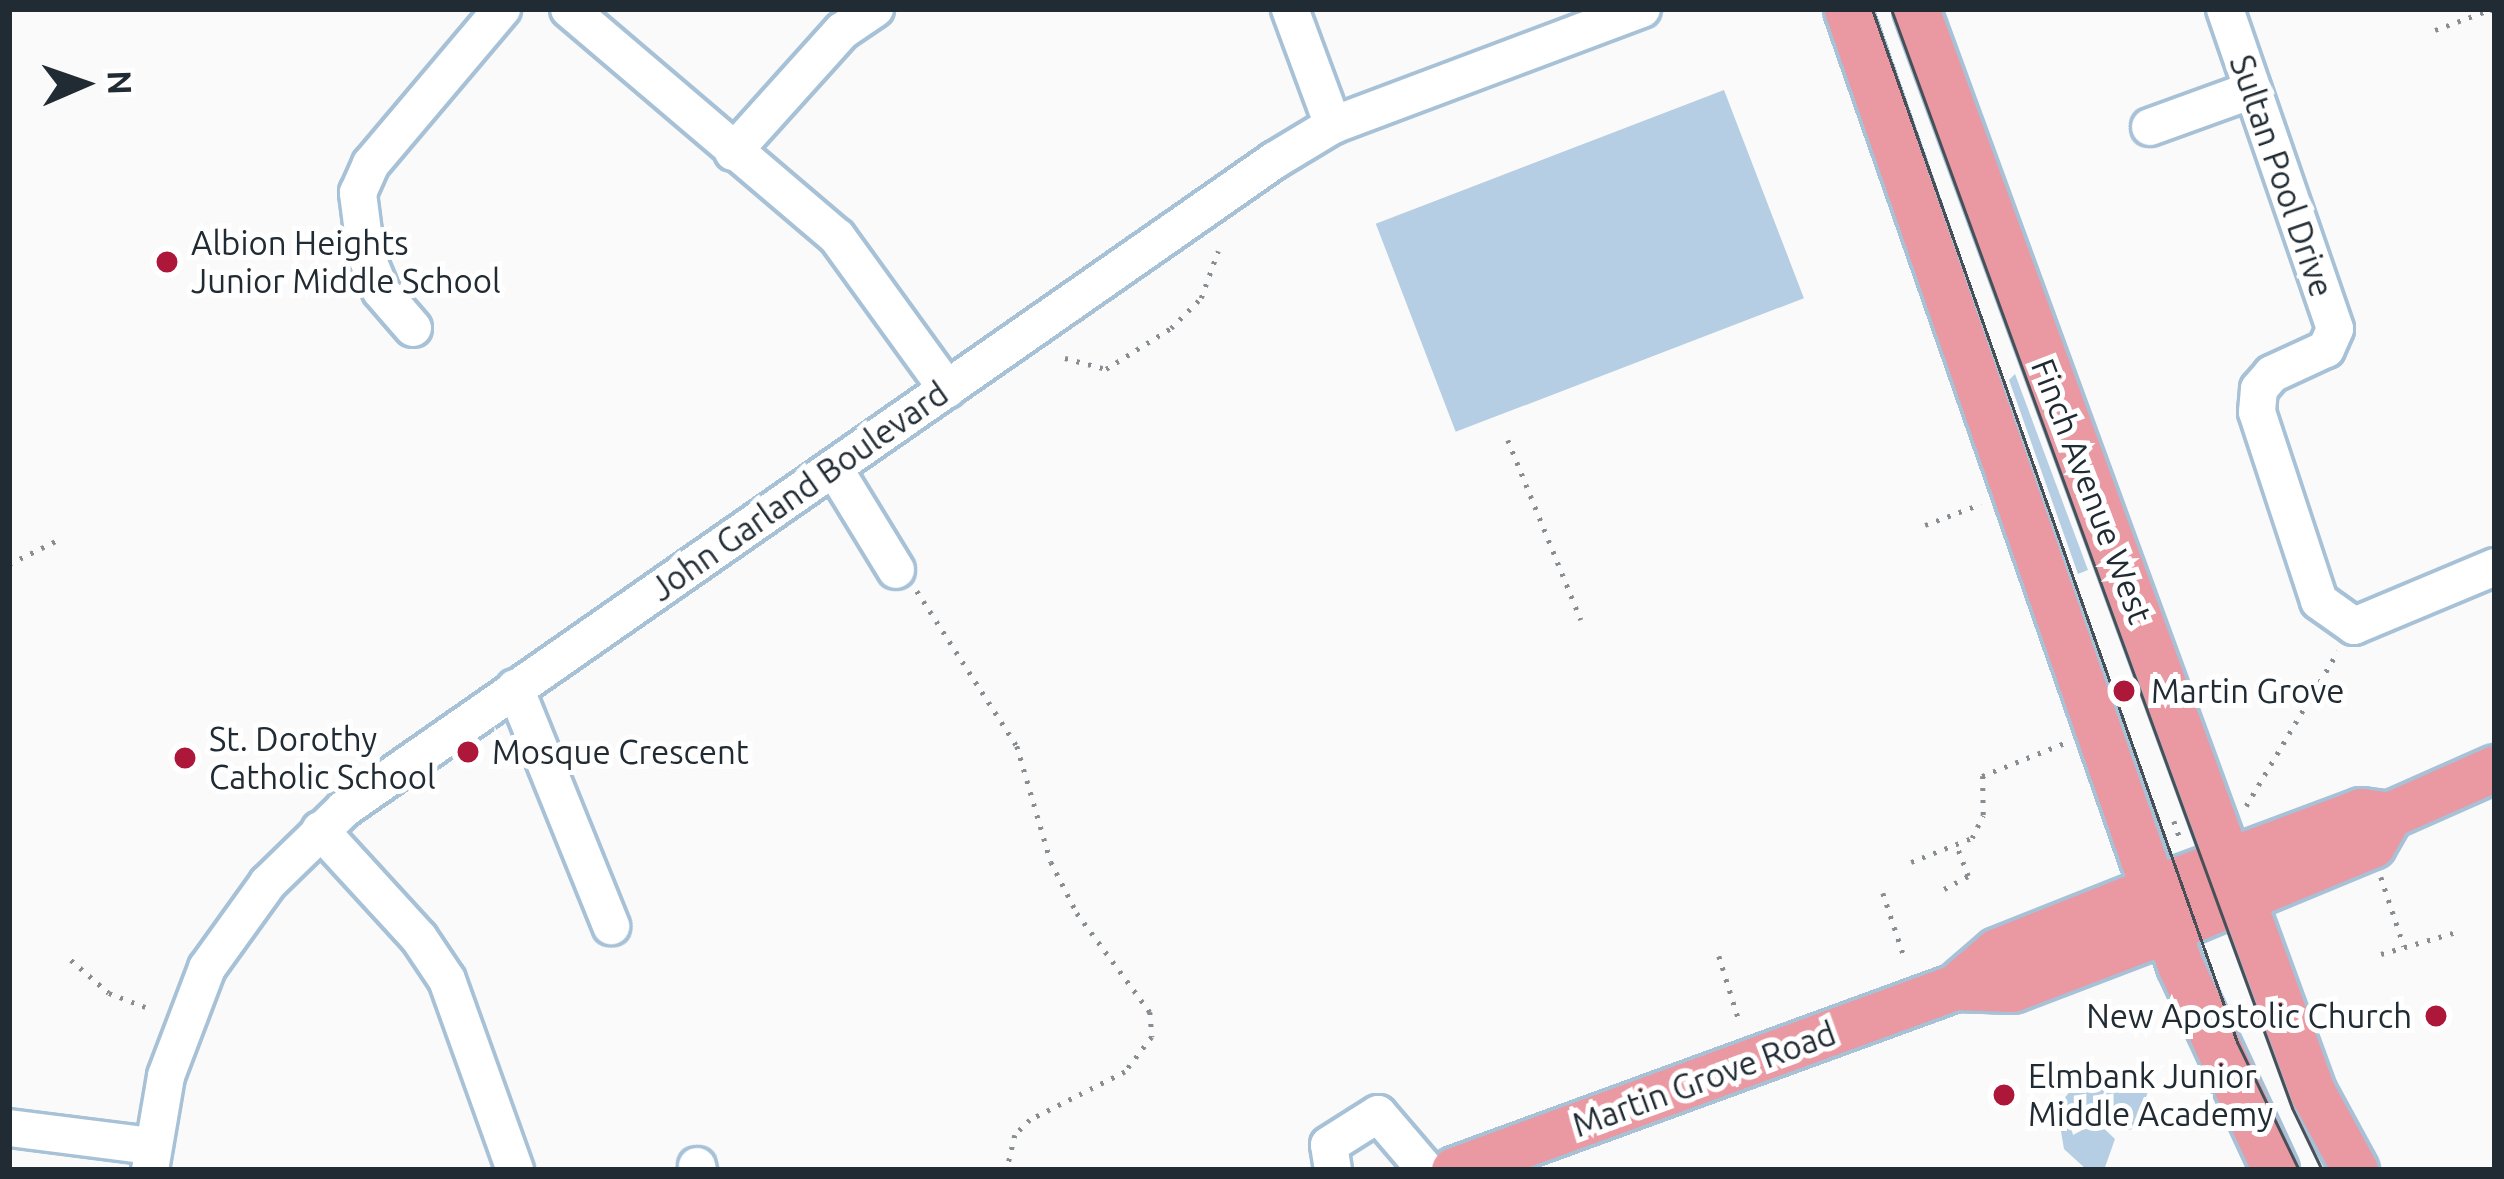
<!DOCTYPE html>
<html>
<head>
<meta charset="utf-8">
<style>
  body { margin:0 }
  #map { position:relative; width:2504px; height:1179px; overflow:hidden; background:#fafafa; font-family:Ubuntu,sans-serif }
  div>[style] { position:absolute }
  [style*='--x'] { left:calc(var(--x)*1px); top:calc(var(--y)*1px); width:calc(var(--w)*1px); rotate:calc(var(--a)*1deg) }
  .green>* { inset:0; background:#b5cee3; transform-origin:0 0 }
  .round { border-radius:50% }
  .path>* { height:4.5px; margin-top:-2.25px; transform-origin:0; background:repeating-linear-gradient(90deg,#888d91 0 3px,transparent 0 12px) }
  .roads { filter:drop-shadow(3px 0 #a7c1d7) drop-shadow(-3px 0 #a7c1d7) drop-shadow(0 3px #a7c1d7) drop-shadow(0 -3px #a7c1d7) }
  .minor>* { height:36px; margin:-18px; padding:0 18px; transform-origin:18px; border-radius:18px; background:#fff }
  .major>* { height:45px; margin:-22.5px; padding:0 22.5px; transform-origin:22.5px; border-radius:22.5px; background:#ea99a3 }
  .tram>* { height:3px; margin:-1.5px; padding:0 1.5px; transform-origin:1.5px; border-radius:1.5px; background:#485057 }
  .dots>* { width:33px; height:33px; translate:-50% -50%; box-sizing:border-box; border:6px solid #fff; border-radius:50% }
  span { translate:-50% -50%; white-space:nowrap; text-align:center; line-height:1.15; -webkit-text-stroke:10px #fff; paint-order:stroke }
  .street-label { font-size:33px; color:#212b33 }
  .poi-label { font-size:33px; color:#212b33 }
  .left { translate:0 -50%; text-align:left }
  .right { translate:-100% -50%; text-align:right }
  .frame { position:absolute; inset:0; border:12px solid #212b33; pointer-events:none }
  .north { position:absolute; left:24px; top:24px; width:120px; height:120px; -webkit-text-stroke:9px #fff; paint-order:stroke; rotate:88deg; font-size:33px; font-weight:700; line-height:48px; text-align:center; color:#212b33 }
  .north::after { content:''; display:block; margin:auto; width:42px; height:54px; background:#212b33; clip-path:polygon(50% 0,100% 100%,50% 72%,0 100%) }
</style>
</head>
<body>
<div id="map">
  <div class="green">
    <i style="left:1724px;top:90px;width:223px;height:373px;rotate:69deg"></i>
    <i style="clip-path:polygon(2015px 374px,2088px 570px,2078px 574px,2009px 380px)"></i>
    <i style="clip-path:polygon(2113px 1069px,2095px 1115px,2068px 1116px,2073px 1135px,2097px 1122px,2115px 1139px,2104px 1170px,2087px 1170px,2064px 1149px,2057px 1108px,2080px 1078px)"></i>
    <i class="round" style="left:2103px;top:1082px;width:48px;height:48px"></i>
  </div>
  <div class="path">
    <i style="--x:2435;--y:30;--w:61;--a:-20.2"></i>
    <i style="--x:2492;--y:9;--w:8;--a:67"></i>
    <i style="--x:1065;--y:358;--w:42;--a:15"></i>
    <i style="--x:1106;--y:369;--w:77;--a:-32.2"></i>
    <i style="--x:1171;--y:328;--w:42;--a:-45"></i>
    <i style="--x:1201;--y:298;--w:50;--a:-70.1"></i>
    <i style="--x:1508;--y:440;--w:194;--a:67.9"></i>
    <i style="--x:1925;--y:525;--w:60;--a:-20.6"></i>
    <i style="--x:9;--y:564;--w:52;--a:-26.1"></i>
    <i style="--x:917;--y:591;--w:184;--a:57.2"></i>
    <i style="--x:1017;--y:746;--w:121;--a:73.7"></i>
    <i style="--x:1051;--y:862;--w:57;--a:63"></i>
    <i style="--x:1077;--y:913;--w:123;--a:53.6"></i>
    <i style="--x:1150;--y:1012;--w:25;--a:85"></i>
    <i style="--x:1152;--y:1037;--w:44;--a:127.6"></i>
    <i style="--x:1125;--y:1072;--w:106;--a:153.2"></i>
    <i style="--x:1030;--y:1120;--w:21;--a:135"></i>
    <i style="--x:1015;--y:1135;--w:36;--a:103"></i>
    <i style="--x:2246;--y:806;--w:180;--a:-59.3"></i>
    <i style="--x:2174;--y:821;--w:18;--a:71"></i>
    <i style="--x:1911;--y:862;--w:66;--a:-21.5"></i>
    <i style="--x:1972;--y:838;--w:25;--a:-64"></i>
    <i style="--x:1983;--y:815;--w:39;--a:-91"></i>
    <i style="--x:1982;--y:776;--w:92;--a:-21.8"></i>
    <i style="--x:2381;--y:877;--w:73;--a:71.6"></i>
    <i style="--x:1944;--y:889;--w:27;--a:-28"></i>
    <i style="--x:1968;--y:876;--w:33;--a:-111"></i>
    <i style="--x:1883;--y:893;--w:66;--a:71.6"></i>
    <i style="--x:2381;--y:954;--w:78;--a:-16.3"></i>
    <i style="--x:1719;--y:956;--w:64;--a:72.7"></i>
    <i style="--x:71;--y:960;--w:50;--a:41"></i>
    <i style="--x:109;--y:993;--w:39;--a:21"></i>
  </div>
  <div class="roads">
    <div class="minor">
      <i style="--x:569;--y:9;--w:352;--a:40.4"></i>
      <i style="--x:837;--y:237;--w:188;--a:54.1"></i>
      <i style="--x:1290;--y:9;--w:124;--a:69.7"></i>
      <i style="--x:2225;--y:9;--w:338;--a:71"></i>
      <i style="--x:2335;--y:329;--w:22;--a:114"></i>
      <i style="--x:2326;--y:349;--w:60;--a:155.2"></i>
      <i style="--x:2272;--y:374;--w:20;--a:131"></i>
      <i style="--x:2259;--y:389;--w:23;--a:95"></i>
      <i style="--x:2257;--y:412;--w:199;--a:71.8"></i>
      <i style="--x:2319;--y:601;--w:43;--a:35.5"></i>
      <i style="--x:2354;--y:626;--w:153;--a:-22.7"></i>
      <i style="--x:2150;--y:127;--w:109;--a:-19.9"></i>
      <i style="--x:733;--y:152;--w:163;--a:-48"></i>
      <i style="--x:842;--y:31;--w:40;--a:-34"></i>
      <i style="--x:413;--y:328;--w:49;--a:-130.9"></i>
      <i style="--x:381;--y:291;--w:39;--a:-113"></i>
      <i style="--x:366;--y:255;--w:63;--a:-97.4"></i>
      <i style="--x:358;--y:193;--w:32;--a:-66"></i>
      <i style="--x:371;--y:164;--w:203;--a:-49.8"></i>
      <i style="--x:835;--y:470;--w:117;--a:58.6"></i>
      <i style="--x:515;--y:688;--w:257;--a:68"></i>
      <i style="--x:320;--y:830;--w:147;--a:47.5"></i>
      <i style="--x:419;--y:938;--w:50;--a:56.3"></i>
      <i style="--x:447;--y:980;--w:202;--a:70.3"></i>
      <i style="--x:9;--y:1128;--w:144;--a:7.2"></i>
      <i style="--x:697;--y:1166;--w:4;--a:76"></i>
      <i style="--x:150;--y:1170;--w:95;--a:-80.3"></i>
      <i style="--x:166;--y:1076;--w:116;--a:-69.2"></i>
      <i style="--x:207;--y:968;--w:105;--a:-54.3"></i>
      <i style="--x:268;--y:883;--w:106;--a:-44.2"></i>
      <i style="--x:344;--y:809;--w:1135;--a:-34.88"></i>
      <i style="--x:1275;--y:160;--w:68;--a:-31.1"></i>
      <i style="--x:1333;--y:125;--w:330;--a:-20.6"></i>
      <i style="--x:1333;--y:1170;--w:25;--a:-99"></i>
      <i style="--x:1329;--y:1145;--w:58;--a:-32.3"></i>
      <i style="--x:1378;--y:1114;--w:74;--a:49.4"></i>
    </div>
    <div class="major">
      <i style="--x:1847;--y:9;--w:1012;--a:70.8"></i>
      <i style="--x:2180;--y:965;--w:226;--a:65.1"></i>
      <i style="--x:1916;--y:9;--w:1154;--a:69.89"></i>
      <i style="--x:2313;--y:1093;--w:88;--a:61.4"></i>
      <i style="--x:1955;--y:987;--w:57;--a:2"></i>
      <i style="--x:2012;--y:989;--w:168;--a:-20.9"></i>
      <i style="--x:2169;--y:929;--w:220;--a:-22.5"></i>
      <i style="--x:2372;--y:845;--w:34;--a:-60"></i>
      <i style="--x:1454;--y:1170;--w:533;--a:-20.07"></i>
      <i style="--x:1955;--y:987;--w:55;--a:-40.6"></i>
      <i style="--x:1997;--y:951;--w:170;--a:-21.7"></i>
      <i style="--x:2155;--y:888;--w:220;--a:-20.5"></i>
      <i style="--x:2361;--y:811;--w:28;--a:8"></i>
      <i style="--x:2389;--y:815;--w:116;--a:-23.9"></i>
    </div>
  </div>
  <div class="tram">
    <i style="--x:1872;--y:9;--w:1096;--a:70.54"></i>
    <i style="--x:2237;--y:1042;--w:142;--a:64.2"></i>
    <i style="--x:1891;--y:9;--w:1170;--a:69.95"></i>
    <i style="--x:2292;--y:1108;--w:69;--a:64.2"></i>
  </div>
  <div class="dots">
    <i style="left:167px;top:262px;background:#ad183a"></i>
    <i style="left:2124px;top:691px;background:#ad183a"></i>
    <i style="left:468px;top:752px;background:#ad183a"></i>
    <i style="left:185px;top:758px;background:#ad183a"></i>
    <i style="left:2436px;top:1016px;background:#ad183a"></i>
    <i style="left:2004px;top:1095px;background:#ad183a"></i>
  </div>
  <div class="street-label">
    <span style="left:2282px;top:176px;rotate:71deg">Sultan Pool Drive</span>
    <span style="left:799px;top:491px;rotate:-35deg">John Garland Boulevard</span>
    <span style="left:2092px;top:491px;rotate:69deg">Finch Avenue West</span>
    <span style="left:1704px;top:1079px;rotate:-20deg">Martin Grove Road</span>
  </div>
  <div class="poi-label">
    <span class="left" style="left:191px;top:262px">Albion Heights<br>Junior Middle School</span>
    <span class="left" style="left:2151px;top:691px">Martin Grove</span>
    <span class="left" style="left:209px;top:758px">St. Dorothy<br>Catholic School</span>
    <span class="left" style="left:492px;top:752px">Mosque Crescent</span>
    <span class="right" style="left:2412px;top:1016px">New Apostolic Church</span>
    <span class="left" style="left:2028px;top:1095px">Elmbank Junior<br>Middle Academy</span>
  </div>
  <div class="frame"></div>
  <div class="north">N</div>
</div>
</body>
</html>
